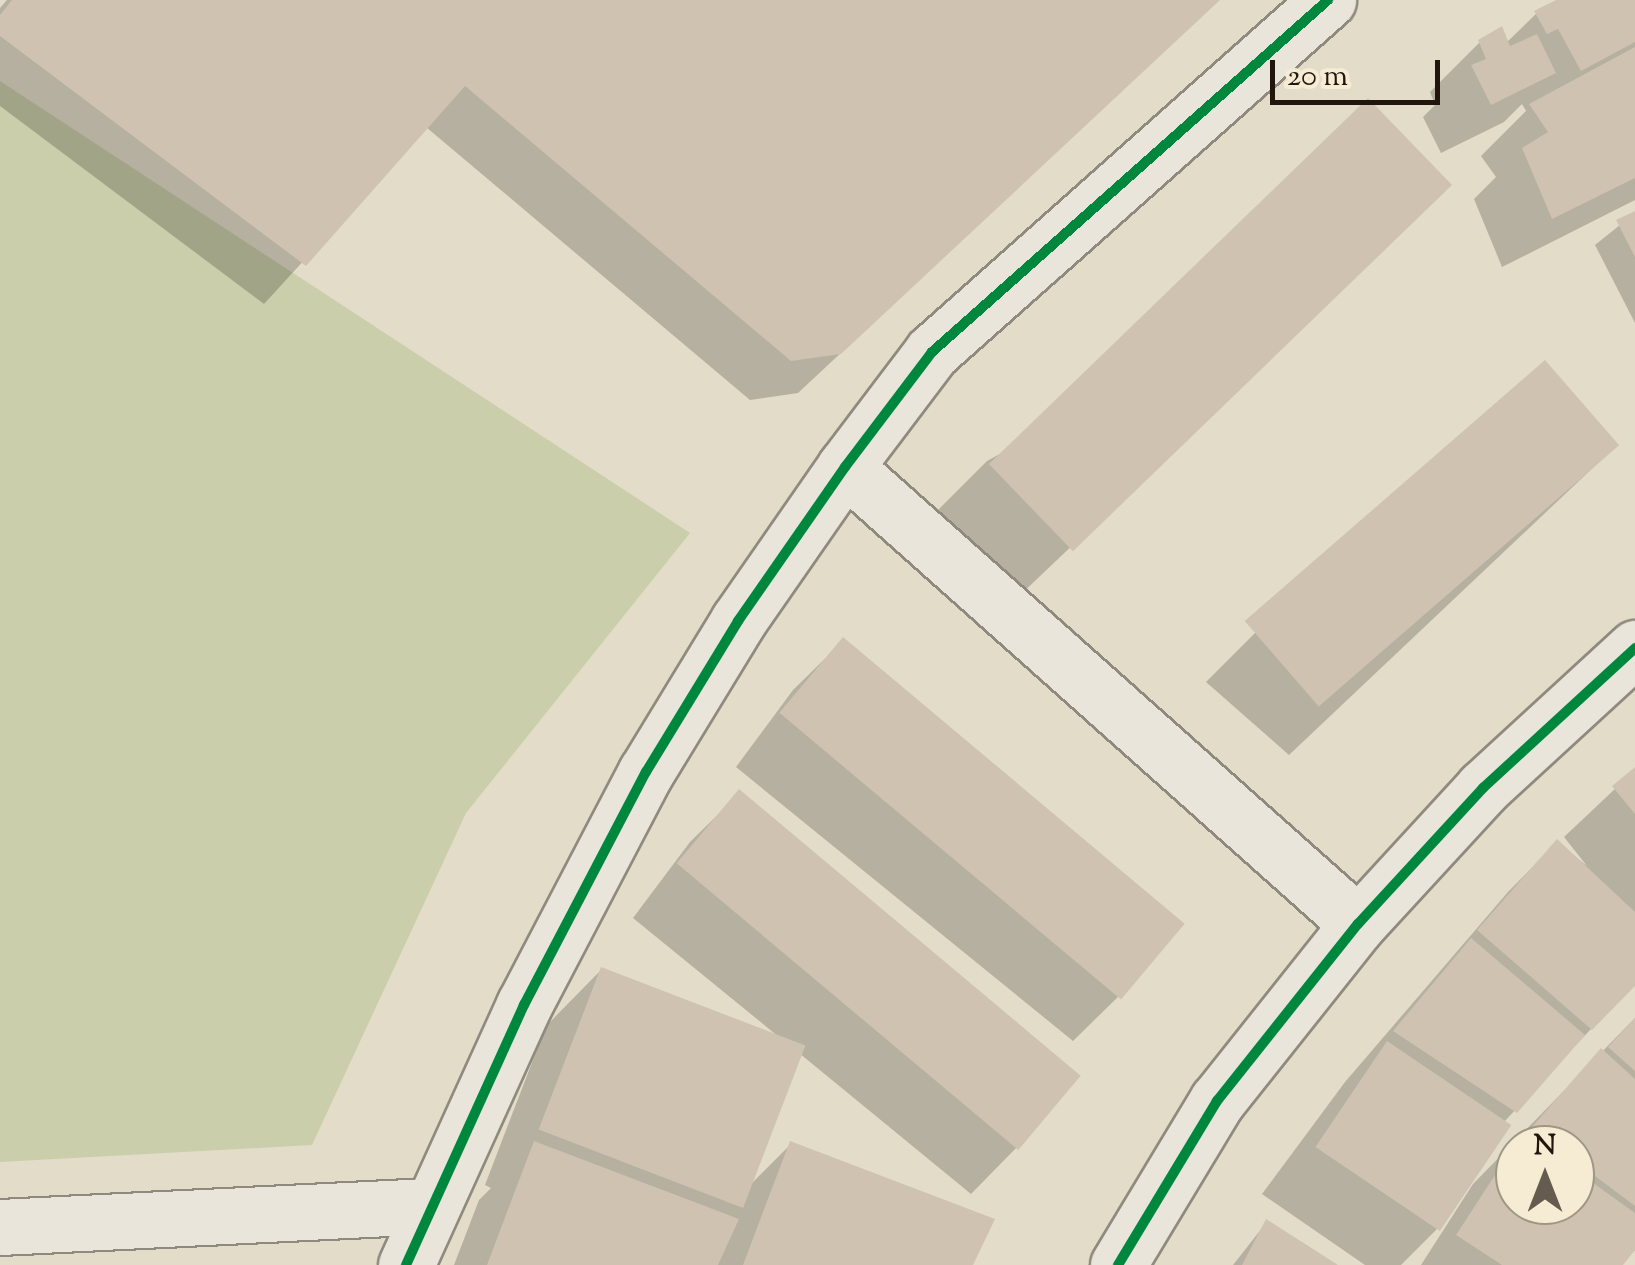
<!DOCTYPE html>
<html>
<head>
<meta charset="utf-8">
<style>
  body { margin:0 }
  #map { position:relative; width:1635px; height:1265px; overflow:hidden; background:#e3dcc8; font-family:"Sorts Mill Goudy",serif }
  div>[style] { position:absolute }
  [style*='--x'] { left:calc(var(--x)*1px); top:calc(var(--y)*1px); width:calc(var(--w)*1px); rotate:calc(var(--a)*1deg) }
  .green>* { inset:0; background:#cbceaa }
  .shadow>* { inset:0; background:#0003 }
  .building>* { inset:0; background:#cfc2b1; transform-origin:0 0 }
  .roads { filter:drop-shadow(2px 0 #8f8a7e) drop-shadow(-2px 0 #8f8a7e) drop-shadow(0 2px #8f8a7e) drop-shadow(0 -2px #8f8a7e) }
  .minor>* { height:55px; margin:-27.5px; padding:0 27.5px; transform-origin:27.5px; border-radius:27.5px; background:#e9e5db }
  .cycleway>* { height:10px; margin:-5px; padding:0 5px; transform-origin:5px; border-radius:5px; background:#00873e }
  span { translate:-50% -50%; white-space:nowrap; text-align:center; line-height:1.15; -webkit-text-stroke:8px #f5ecd3; paint-order:stroke }
  .north { position:absolute; left:1495px; top:1125px; width:100px; height:100px; box-sizing:border-box; background:#f5ecd3; border:2px solid #a09684; border-radius:50%; rotate:0deg; font-size:28px; font-weight:700; line-height:40px; text-align:center; color:#21150d }
  .north::after { content:''; display:block; margin:auto; width:35px; height:45px; background:#655b4e; clip-path:polygon(50% 0,100% 100%,50% 72%,0 100%) }
  .scale { position:absolute; left:1270px; top:60px; width:170px; height:45px; box-sizing:border-box; border:5px solid #21150d; border-top:0; padding-left:12px; font-size:30px; line-height:35px; white-space:nowrap; color:#21150d; -webkit-text-stroke:8px #f5ecd3; paint-order:stroke }
</style>
</head>
<body>
<div id="map">
  <div class="green">
    <i style="clip-path:polygon(0 81px,690px 533px,466px 813px,312px 1145px,0 1162px)"></i>
  </div>
  <div class="shadow">
    <i style="clip-path:polygon(7px 0,1219px 0,798px 393px,750px 400px,426px 127px,264px 304px,0 106px,0 8px)"></i>
    <i style="clip-path:polygon(1561px 0,1635px 0,1635px 200px,1502px 267px,1474px 199px,1496px 177px,1481px 156px,1526px 111px,1522px 104px,1504px 122px,1441px 153px,1423px 117px,1435px 105px,1430px 92px,1480px 42px,1506px 43px,1536px 14px)"></i>
    <i style="clip-path:polygon(1635px 213px,1635px 323px,1595px 245px)"></i>
    <i style="clip-path:polygon(1399px 235px,1017px 598px,937px 511px,987px 461px)"></i>
    <i style="clip-path:polygon(1617px 445px,1289px 755px,1206px 682px,1256px 632px)"></i>
    <i style="clip-path:polygon(843px 641px,1123px 992px,1073px 1041px,736px 767px,793px 690px)"></i>
    <i style="clip-path:polygon(1635px 770px,1635px 982px,1503px 1123px,1436px 1230px,1401px 1265px,1365px 1265px,1262px 1194px,1345px 1082px,1508px 892px,1557px 842px,1587px 866px,1564px 837px)"></i>
    <i style="clip-path:polygon(740px 793px,1020px 1144px,971px 1194px,799px 1053px,742px 1193px,791px 1144px,971px 1265px,454px 1265px,479px 1200px,491px 1188px,485px 1185px,546px 1026px,601px 970px,779px 1037px,633px 918px,690px 842px)"></i>
    <i style="clip-path:polygon(evenodd,1635px 1018px,1635px 1250px,1620px 1265px,1421px 1265px,1473px 1184px,1635px 1018px,1515px 1145px,1575px 1145px,1575px 1205px,1515px 1205px,1515px 1145px)"></i>
    <i style="clip-path:polygon(1266px 1223px,1333px 1265px,1233px 1265px)"></i>
  </div>
  <div class="building">
    <i style="clip-path:polygon(12px 0,1220px 0,841px 354px,791px 361px,465px 86px,306px 266px,0 36px,0 15px)"></i>
    <i style="clip-path:polygon(1556px 0,1635px 0,1635px 42px,1581px 71px,1558px 29px,1547px 34px,1534px 11px)"></i>
    <i style="clip-path:polygon(1502px 26px,1510px 46px,1537px 34px,1556px 73px,1491px 105px,1471px 65px,1486px 59px,1478px 40px)"></i>
    <i style="clip-path:polygon(1635px 47px,1635px 178px,1552px 219px,1522px 148px,1548px 132px,1529px 104px)"></i>
    <i style="left:1368px;top:98px;width:121px;height:527px;rotate:46deg"></i>
    <i style="clip-path:polygon(1635px 211px,1635px 257px,1616px 220px)"></i>
    <i style="left:1545px;top:360px;width:113px;height:398px;rotate:49deg"></i>
    <i style="left:843px;top:637px;width:446px;height:99px;rotate:40deg"></i>
    <i style="clip-path:polygon(1635px 767px,1635px 814px,1612px 786px)"></i>
    <i style="left:739px;top:789px;width:446px;height:97px;rotate:40deg"></i>
    <i style="clip-path:polygon(1557px 839px,1635px 912px,1635px 986px,1592px 1030px,1477px 930px)"></i>
    <i style="clip-path:polygon(1471px 938px,1585px 1035px,1517px 1113px,1393px 1031px)"></i>
    <i style="left:601px;top:967px;width:219px;height:174px;rotate:21deg"></i>
    <i style="clip-path:polygon(1635px 1018px,1635px 1071px,1608px 1047px)"></i>
    <i style="left:1387px;top:1041px;width:150px;height:128px;rotate:34deg"></i>
    <i style="clip-path:polygon(1601px 1048px,1635px 1079px,1635px 1206px,1575px 1161px,1575px 1145px,1554px 1145px,1531px 1128px)"></i>
    <i style="clip-path:polygon(1523px 1132px,1541px 1145px,1515px 1145px,1515px 1205px,1575px 1205px,1575px 1170px,1635px 1213px,1635px 1250px,1623px 1265px,1502px 1265px,1456px 1235px)"></i>
    <i style="clip-path:polygon(534px 1141px,739px 1219px,718px 1265px,487px 1265px)"></i>
    <i style="clip-path:polygon(790px 1141px,995px 1219px,973px 1265px,743px 1265px)"></i>
    <i style="clip-path:polygon(1266px 1219px,1338px 1265px,1242px 1265px)"></i>
  </div>
  <div class="roads">
    <div class="minor">
      <i style="--x:845;--y:467;--w:687;--a:41.7"></i>
      <i style="--x:0;--y:1227;--w:428;--a:-2.8"></i>
      <i style="--x:406;--y:1265;--w:286;--a:-65.6"></i>
      <i style="--x:524;--y:1005;--w:263;--a:-62.4"></i>
      <i style="--x:646;--y:772;--w:177;--a:-58.6"></i>
      <i style="--x:738;--y:621;--w:188;--a:-55.2"></i>
      <i style="--x:845;--y:467;--w:144;--a:-52.9"></i>
      <i style="--x:932;--y:352;--w:530;--a:-41.63"></i>
      <i style="--x:1118;--y:1265;--w:192;--a:-58.9"></i>
      <i style="--x:1217;--y:1101;--w:226;--a:-51.5"></i>
      <i style="--x:1358;--y:924;--w:185;--a:-47.4"></i>
      <i style="--x:1483;--y:788;--w:207;--a:-42.6"></i>
    </div>
  </div>
  <div class="cycleway">
    <i style="--x:406;--y:1265;--w:286;--a:-65.6"></i>
    <i style="--x:524;--y:1005;--w:263;--a:-62.4"></i>
    <i style="--x:646;--y:772;--w:177;--a:-58.6"></i>
    <i style="--x:738;--y:621;--w:188;--a:-55.2"></i>
    <i style="--x:845;--y:467;--w:144;--a:-52.9"></i>
    <i style="--x:932;--y:352;--w:530;--a:-41.63"></i>
    <i style="--x:1118;--y:1265;--w:192;--a:-58.9"></i>
    <i style="--x:1217;--y:1101;--w:226;--a:-51.5"></i>
    <i style="--x:1358;--y:924;--w:185;--a:-47.4"></i>
    <i style="--x:1483;--y:788;--w:207;--a:-42.6"></i>
  </div>
  <div class="north">N</div>
  <div class="scale">20 m</div>
</div>
</body>
</html>
